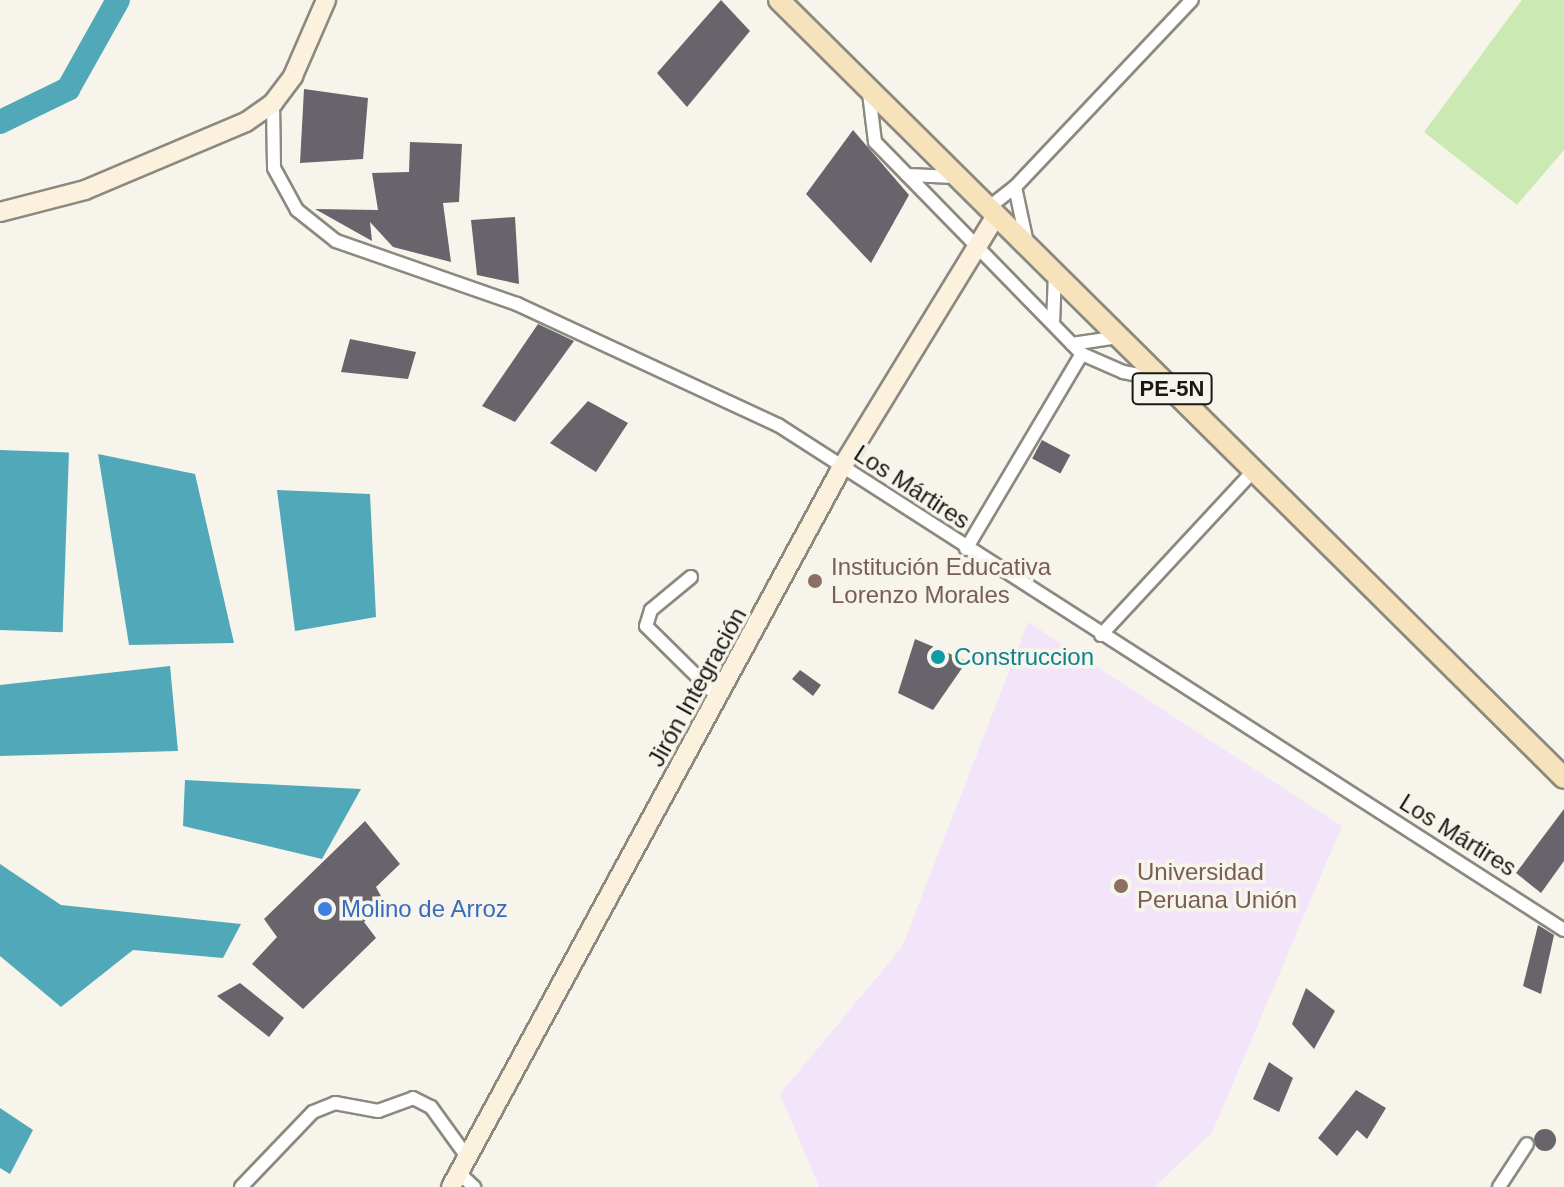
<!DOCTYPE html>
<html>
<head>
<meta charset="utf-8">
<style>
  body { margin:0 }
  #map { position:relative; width:1564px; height:1187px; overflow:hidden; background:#f7f5eb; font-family:Helvetica,sans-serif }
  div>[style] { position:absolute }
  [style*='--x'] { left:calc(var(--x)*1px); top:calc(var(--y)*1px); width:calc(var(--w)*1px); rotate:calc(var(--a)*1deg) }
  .education>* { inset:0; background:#f2e5f9 }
  .green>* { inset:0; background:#cae9b3 }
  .water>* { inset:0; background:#51a8b8; transform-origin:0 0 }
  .river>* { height:24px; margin:-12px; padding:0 12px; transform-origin:12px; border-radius:12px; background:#51a8b8 }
  .building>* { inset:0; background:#68646c; transform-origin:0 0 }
  .round { border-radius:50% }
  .roads { filter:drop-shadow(2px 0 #8c8981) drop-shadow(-2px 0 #8c8981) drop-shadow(0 2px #8c8981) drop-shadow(0 -2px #8c8981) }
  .street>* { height:12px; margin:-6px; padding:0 6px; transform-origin:6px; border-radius:6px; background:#fff }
  .secondary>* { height:18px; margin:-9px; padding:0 9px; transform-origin:9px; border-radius:9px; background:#fbf1dd }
  .primary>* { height:20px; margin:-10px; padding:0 10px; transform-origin:10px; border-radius:10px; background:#f7e3bb }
  .dots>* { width:22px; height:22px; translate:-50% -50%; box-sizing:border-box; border:4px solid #f7f5eb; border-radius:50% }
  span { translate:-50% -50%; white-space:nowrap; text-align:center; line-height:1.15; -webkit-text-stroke:7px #f7f5eb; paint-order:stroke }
  .shield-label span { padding:2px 6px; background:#f7f5eb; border:2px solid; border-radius:6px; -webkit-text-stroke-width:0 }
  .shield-label { font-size:22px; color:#181814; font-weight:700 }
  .street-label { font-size:24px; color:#181814 }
  .education-label { font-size:24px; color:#785e54 }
  .left { translate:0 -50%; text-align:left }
  .culture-label { font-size:24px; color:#0d838f }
  .shop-label { font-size:24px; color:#366cbe }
</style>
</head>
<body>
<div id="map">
  <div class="education">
    <i style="clip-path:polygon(1028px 622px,1342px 826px,1212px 1133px,1154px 1187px,819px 1187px,780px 1094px,902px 947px)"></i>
  </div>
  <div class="green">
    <i style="clip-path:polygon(1522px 0,1564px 0,1564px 150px,1517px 205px,1424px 132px)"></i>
  </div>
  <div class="water">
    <i style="left:0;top:450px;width:69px;height:180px;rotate:2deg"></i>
    <i style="clip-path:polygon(98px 454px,195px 474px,234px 643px,129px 645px)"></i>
    <i style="clip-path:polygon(277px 490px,370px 494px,376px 617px,295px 631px)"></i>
    <i style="clip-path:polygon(170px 666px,178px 751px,0 756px,0 685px)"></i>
    <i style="clip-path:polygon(185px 780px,361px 789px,322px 859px,183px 826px)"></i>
    <i style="clip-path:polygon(0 864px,61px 905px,241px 924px,223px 958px,133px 950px,61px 1007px,0 956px)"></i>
    <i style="clip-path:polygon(0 1108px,33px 1130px,10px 1174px,0 1168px)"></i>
  </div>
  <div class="river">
    <i style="--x:0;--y:122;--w:76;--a:-25.9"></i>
    <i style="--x:68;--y:89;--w:102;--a:-60.7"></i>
  </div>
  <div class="building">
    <i style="clip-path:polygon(721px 0,750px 31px,687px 107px,657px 73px)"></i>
    <i style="clip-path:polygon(304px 89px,368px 98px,363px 159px,300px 163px)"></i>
    <i style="clip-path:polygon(853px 130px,909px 195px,871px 263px,806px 194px)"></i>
    <i style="clip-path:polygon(410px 142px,462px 144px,459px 202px,443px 203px,451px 262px,393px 247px,370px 222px,372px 241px,315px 209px,378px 210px,372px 173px,409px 172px)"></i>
    <i style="clip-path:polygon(515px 217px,519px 284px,477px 275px,471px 220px)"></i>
    <i style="clip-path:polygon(538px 324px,574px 341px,515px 422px,482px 406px)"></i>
    <i style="clip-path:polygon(350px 339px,416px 352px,408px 379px,341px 372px)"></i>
    <i style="clip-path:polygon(588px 401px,628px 423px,596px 472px,550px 443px)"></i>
    <i style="left:1042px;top:440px;width:32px;height:21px;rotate:28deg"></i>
    <i style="clip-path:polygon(915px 639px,967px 661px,933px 710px,898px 693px)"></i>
    <i style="clip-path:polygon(800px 670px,821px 685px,813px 696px,792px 679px)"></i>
    <i style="clip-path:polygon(1564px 809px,1564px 861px,1541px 893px,1516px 873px)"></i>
    <i style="clip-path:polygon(365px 821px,400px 864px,376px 887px,383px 900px,364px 922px,376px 938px,303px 1009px,252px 964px,277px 937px,264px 919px)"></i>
    <i style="clip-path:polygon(1538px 925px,1554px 935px,1541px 994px,1523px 986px)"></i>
    <i style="clip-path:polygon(240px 983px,284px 1018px,269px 1037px,217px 996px)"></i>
    <i style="clip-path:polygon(1306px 988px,1335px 1011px,1314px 1049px,1292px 1024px)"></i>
    <i style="clip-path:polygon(1269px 1062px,1293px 1078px,1279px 1112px,1253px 1099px)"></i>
    <i style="clip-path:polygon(1356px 1090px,1386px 1108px,1367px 1139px,1357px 1130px,1337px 1156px,1318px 1138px)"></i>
    <i class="round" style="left:1534px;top:1129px;width:22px;height:22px"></i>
  </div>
  <div class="roads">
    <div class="street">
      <i style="--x:869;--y:93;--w:49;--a:83"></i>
      <i style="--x:875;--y:142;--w:296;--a:45.7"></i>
      <i style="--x:1082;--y:354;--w:45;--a:23.7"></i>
      <i style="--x:1123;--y:372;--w:38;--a:11"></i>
      <i style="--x:273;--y:103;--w:65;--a:89.1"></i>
      <i style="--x:274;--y:168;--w:48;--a:61.3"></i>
      <i style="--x:297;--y:210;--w:50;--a:38.5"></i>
      <i style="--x:336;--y:241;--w:192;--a:19.2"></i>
      <i style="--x:517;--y:304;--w:288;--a:24.9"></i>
      <i style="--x:778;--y:425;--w:934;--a:32.72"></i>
      <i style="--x:907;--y:175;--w:49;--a:2.3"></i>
      <i style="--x:988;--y:208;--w:34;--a:-38"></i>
      <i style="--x:1027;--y:243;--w:57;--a:-102.1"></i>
      <i style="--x:1015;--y:187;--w:257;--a:-46.6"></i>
      <i style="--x:1053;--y:324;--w:50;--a:-87.7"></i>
      <i style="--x:1072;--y:344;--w:48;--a:-8.5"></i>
      <i style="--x:966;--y:549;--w:227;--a:-59.3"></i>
      <i style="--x:691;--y:577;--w:52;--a:140.5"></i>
      <i style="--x:651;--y:610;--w:17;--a:107"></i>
      <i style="--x:646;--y:626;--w:101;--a:44.6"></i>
      <i style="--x:1101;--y:635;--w:226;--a:-47.1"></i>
      <i style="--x:459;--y:1173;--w:21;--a:43"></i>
      <i style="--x:241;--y:1187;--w:104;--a:-46.2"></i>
      <i style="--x:313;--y:1112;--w:24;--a:-22"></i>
      <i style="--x:335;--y:1103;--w:44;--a:10.5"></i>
      <i style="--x:378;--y:1111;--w:37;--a:-20"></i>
      <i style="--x:413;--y:1098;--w:20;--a:27"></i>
      <i style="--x:431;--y:1107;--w:62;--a:54.2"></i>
      <i style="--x:1499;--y:1187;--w:51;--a:-56.9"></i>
    </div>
    <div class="secondary">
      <i style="--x:0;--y:212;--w:88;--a:-14.5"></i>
      <i style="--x:85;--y:190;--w:175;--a:-22.9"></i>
      <i style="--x:246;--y:122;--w:33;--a:-35"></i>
      <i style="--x:273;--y:103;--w:34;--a:-53"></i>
      <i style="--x:293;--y:76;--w:83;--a:-66.5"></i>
      <i style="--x:451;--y:1187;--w:819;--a:-61.5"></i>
      <i style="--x:842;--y:467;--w:294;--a:-58.5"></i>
    </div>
    <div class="primary">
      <i style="--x:779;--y:0;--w:1105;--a:44.74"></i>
    </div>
  </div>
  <div class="dots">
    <i style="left:815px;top:581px;background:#8d6e63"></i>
    <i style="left:938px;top:657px;background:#0f9aa8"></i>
    <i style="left:1121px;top:886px;background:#8d6e63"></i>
    <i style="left:325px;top:909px;background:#3f7fe0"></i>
  </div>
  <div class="shield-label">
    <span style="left:1172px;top:389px">PE-5N</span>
  </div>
  <div class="street-label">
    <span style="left:912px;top:487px;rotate:33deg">Los Mártires</span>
    <span style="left:697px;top:687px;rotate:-61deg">Jirón Integración</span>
    <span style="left:1458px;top:835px;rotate:32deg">Los Mártires</span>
  </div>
  <div class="education-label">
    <span class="left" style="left:831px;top:581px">Institución Educativa<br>Lorenzo Morales</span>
    <span class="left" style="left:1137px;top:886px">Universidad<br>Peruana Unión</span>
  </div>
  <div class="culture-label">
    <span class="left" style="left:954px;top:657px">Construccion</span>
  </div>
  <div class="shop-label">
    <span class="left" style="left:341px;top:909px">Molino de Arroz</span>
  </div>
</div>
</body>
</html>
